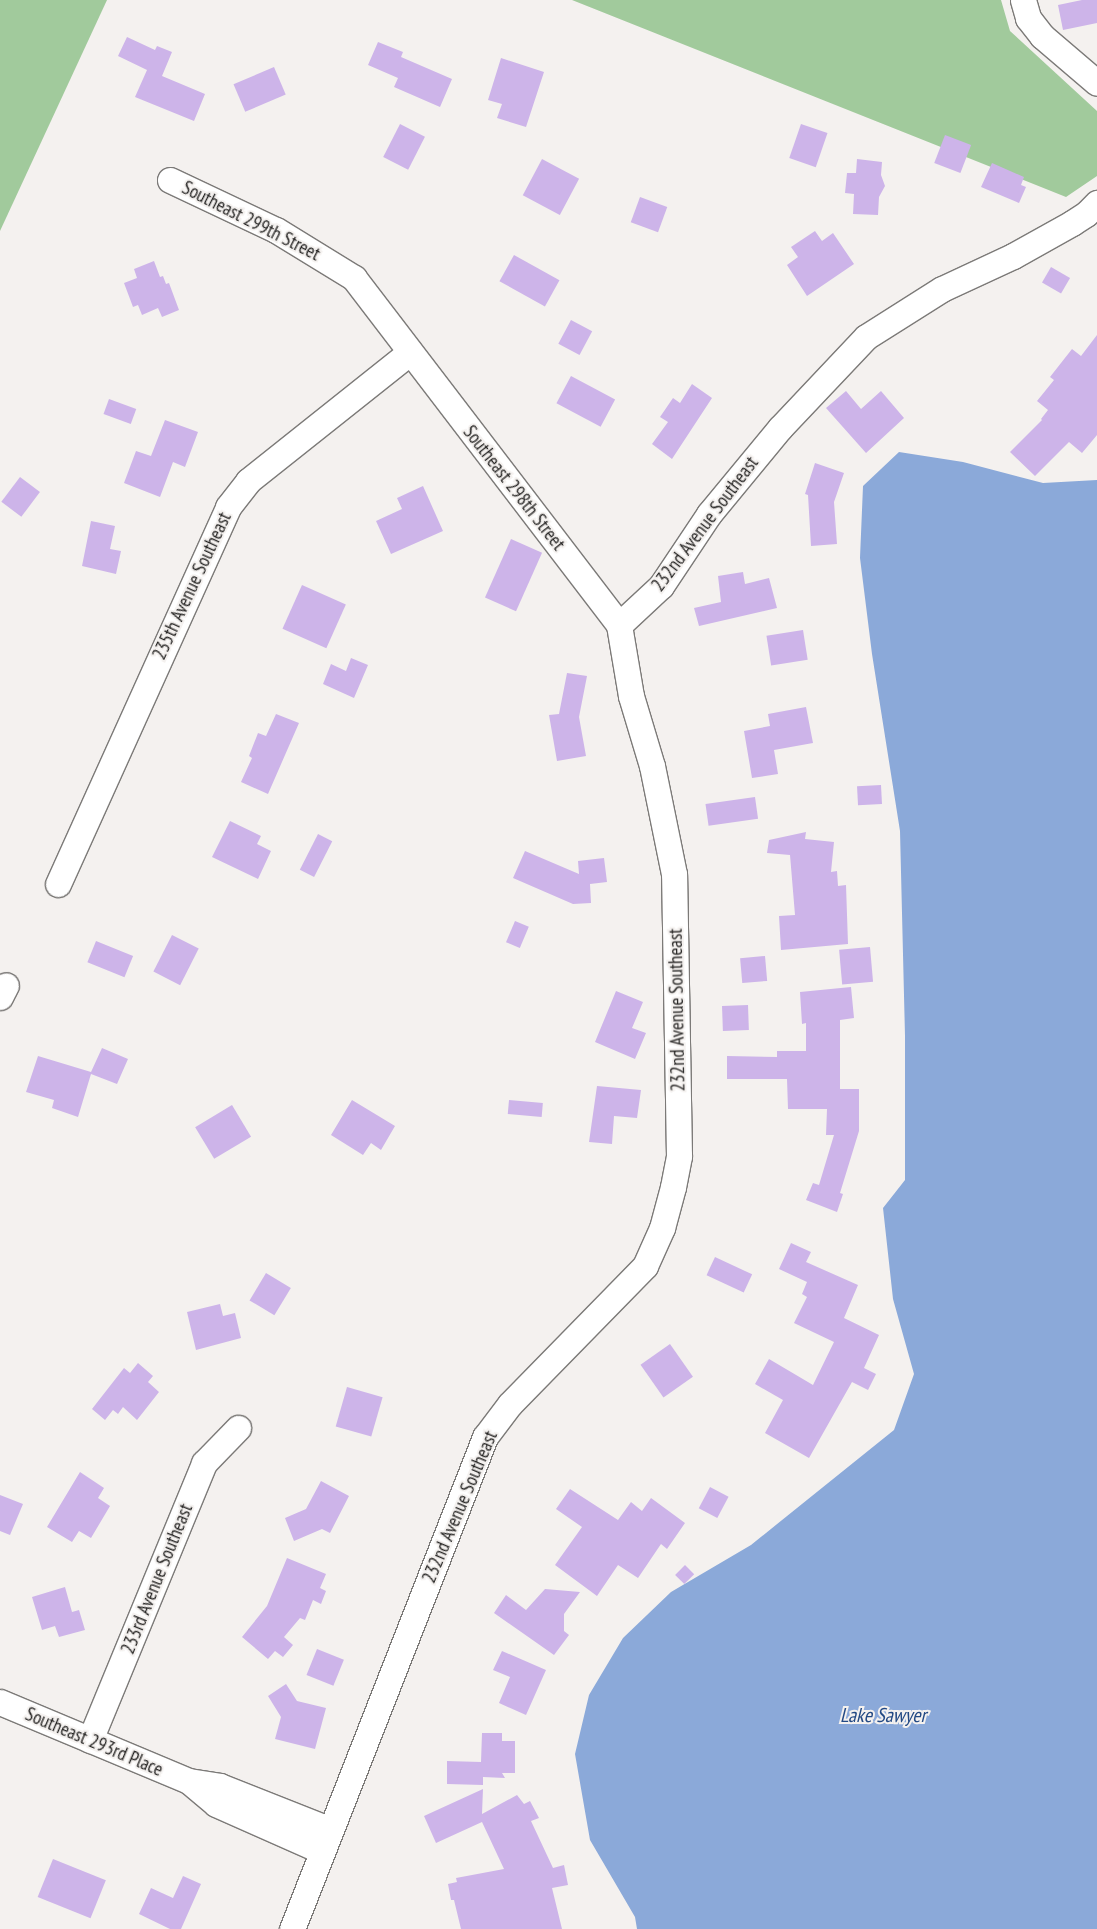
<!DOCTYPE html>
<html>
<head>
<meta charset="utf-8">
<style>
  body { margin:0 }
  #map { position:relative; width:1097px; height:1929px; overflow:hidden; background:#f4f1ef; font-family:"PT Sans Narrow",sans-serif }
  div>[style] { position:absolute }
  [style*='--x'] { left:calc(var(--x)*1px); top:calc(var(--y)*1px); width:calc(var(--w)*1px); rotate:calc(var(--a)*1deg) }
  .forest>* { inset:0; background:#a1ca9c }
  .water>* { inset:0; background:#8ba9d9 }
  .building>* { inset:0; background:#cdb4e9; transform-origin:0 0 }
  .roads { filter:drop-shadow(1px 0 #7c7a78) drop-shadow(-1px 0 #7c7a78) drop-shadow(0 1px #7c7a78) drop-shadow(0 -1px #7c7a78) }
  .minor>* { height:25px; margin:-12.5px; padding:0 12.5px; transform-origin:12.5px; border-radius:12.5px; background:#fff }
  span { translate:-50% -50%; white-space:nowrap; text-align:center; line-height:1.15; -webkit-text-stroke:4px #f4f1ef; paint-order:stroke }
  .street-label { font-size:19px; color:#252423 }
  .water-label { font-size:20px; color:#234984; font-style:italic }
</style>
</head>
<body>
<div id="map">
  <div class="forest">
    <i style="clip-path:polygon(0 0,107px 0,0 231px)"></i>
    <i style="clip-path:polygon(572px 0,1001px 0,1010px 31px,1097px 111px,1097px 176px,1066px 197px)"></i>
  </div>
  <div class="water">
    <i style="clip-path:polygon(899px 452px,963px 462px,1043px 483px,1097px 480px,1097px 1929px,637px 1929px,635px 1917px,590px 1840px,575px 1754px,589px 1695px,623px 1638px,671px 1592px,751px 1545px,894px 1430px,914px 1374px,893px 1299px,883px 1208px,905px 1180px,905px 1036px,900px 831px,872px 654px,860px 558px,863px 486px)"></i>
  </div>
  <div class="building">
    <i style="clip-path:polygon(1082px 0,1097px 0,1097px 23px,1063px 30px,1058px 5px)"></i>
    <i style="clip-path:polygon(127px 37px,155px 50px,157px 46px,172px 52px,162px 76px,205px 94px,194px 121px,135px 97px,147px 70px,118px 56px)"></i>
    <i style="clip-path:polygon(378px 42px,403px 52px,401px 57px,452px 79px,440px 107px,394px 87px,398px 78px,368px 65px)"></i>
    <i style="clip-path:polygon(501px 58px,544px 72px,526px 127px,497px 118px,502px 104px,488px 100px)"></i>
    <i style="left:274px;top:67px;width:30px;height:44px;rotate:67deg"></i>
    <i style="left:400px;top:124px;width:28px;height:37px;rotate:27deg"></i>
    <i style="left:801px;top:124px;width:28px;height:36px;rotate:19deg"></i>
    <i style="left:945px;top:135px;width:28px;height:30px;rotate:21deg"></i>
    <i style="left:542px;top:159px;width:42px;height:41px;rotate:28deg"></i>
    <i style="clip-path:polygon(857px 159px,882px 162px,881px 175px,885px 186px,879px 197px,878px 215px,853px 214px,854px 194px,845px 193px,847px 173px,856px 173px)"></i>
    <i style="clip-path:polygon(992px 163px,1024px 177px,1021px 185px,1026px 187px,1019px 203px,981px 187px)"></i>
    <i style="left:640px;top:197px;width:29px;height:27px;rotate:20deg"></i>
    <i style="clip-path:polygon(815px 231px,822px 241px,833px 233px,854px 264px,807px 296px,787px 265px,798px 257px,791px 247px)"></i>
    <i style="left:514px;top:255px;width:52px;height:30px;rotate:29deg"></i>
    <i style="clip-path:polygon(154px 261px,160px 277px,163px 276px,166px 284px,169px 283px,179px 310px,162px 317px,158px 308px,142px 315px,138px 305px,133px 307px,124px 283px,137px 278px,134px 269px)"></i>
    <i style="left:1051px;top:267px;width:22px;height:18px;rotate:30deg"></i>
    <i style="left:571px;top:320px;width:24px;height:27px;rotate:28deg"></i>
    <i style="clip-path:polygon(1097px 335px,1097px 435px,1082px 453px,1069px 442px,1035px 476px,1010px 452px,1042px 420px,1041px 419px,1048px 410px,1037px 401px,1054px 380px,1050px 377px,1072px 349px,1081px 356px)"></i>
    <i style="left:571px;top:376px;width:50px;height:31px;rotate:28deg"></i>
    <i style="clip-path:polygon(692px 384px,712px 398px,672px 459px,652px 444px,668px 422px,660px 417px,673px 398px,680px 403px)"></i>
    <i style="clip-path:polygon(846px 391px,861px 409px,881px 391px,904px 418px,866px 453px,826px 408px)"></i>
    <i style="left:109px;top:399px;width:29px;height:16px;rotate:20deg"></i>
    <i style="clip-path:polygon(165px 420px,198px 432px,185px 467px,173px 462px,160px 497px,124px 483px,136px 451px,151px 456px)"></i>
    <i style="clip-path:polygon(815px 463px,844px 473px,834px 502px,837px 544px,811px 546px,808px 495px,805px 494px)"></i>
    <i style="left:20px;top:477px;width:25px;height:31px;rotate:37deg"></i>
    <i style="clip-path:polygon(423px 486px,443px 531px,391px 554px,376px 521px,402px 509px,397px 498px)"></i>
    <i style="clip-path:polygon(91px 521px,115px 526px,110px 549px,121px 551px,116px 574px,82px 566px)"></i>
    <i style="left:511px;top:539px;width:34px;height:64px;rotate:24deg"></i>
    <i style="clip-path:polygon(743px 572px,745px 584px,769px 578px,777px 608px,699px 626px,694px 608px,721px 602px,718px 576px)"></i>
    <i style="left:302px;top:585px;width:48px;height:48px;rotate:24deg"></i>
    <i style="left:803px;top:630px;width:30px;height:37px;rotate:81deg"></i>
    <i style="clip-path:polygon(351px 658px,368px 665px,354px 698px,323px 684px,331px 664px,346px 671px)"></i>
    <i style="clip-path:polygon(567px 673px,587px 676px,579px 717px,586px 756px,557px 761px,549px 715px,559px 714px)"></i>
    <i style="clip-path:polygon(806px 707px,813px 743px,774px 750px,778px 774px,752px 778px,744px 731px,770px 726px,768px 714px)"></i>
    <i style="clip-path:polygon(276px 714px,299px 723px,268px 794px,241px 782px,252px 758px,249px 756px,258px 733px,266px 736px)"></i>
    <i style="left:881px;top:785px;width:19px;height:24px;rotate:87deg"></i>
    <i style="left:755px;top:797px;width:22px;height:50px;rotate:82deg"></i>
    <i style="clip-path:polygon(230px 821px,261px 836px,257px 844px,271px 851px,258px 879px,212px 857px)"></i>
    <i style="clip-path:polygon(806px 832px,805px 839px,834px 842px,831px 872px,837px 871px,838px 886px,846px 885px,848px 944px,781px 950px,779px 916px,795px 915px,790px 855px,767px 853px,769px 840px)"></i>
    <i style="left:318px;top:834px;width:16px;height:40px;rotate:27deg"></i>
    <i style="clip-path:polygon(525px 851px,579px 874px,578px 861px,604px 858px,607px 882px,590px 884px,591px 903px,573px 904px,513px 878px)"></i>
    <i style="left:515px;top:921px;width:15px;height:23px;rotate:23deg"></i>
    <i style="left:172px;top:935px;width:30px;height:41px;rotate:27deg"></i>
    <i style="left:96px;top:941px;width:40px;height:23px;rotate:22deg"></i>
    <i style="left:870px;top:947px;width:35px;height:31px;rotate:85deg"></i>
    <i style="left:765px;top:956px;width:25px;height:25px;rotate:85deg"></i>
    <i style="clip-path:polygon(851px 987px,854px 1018px,840px 1020px,840px 1089px,859px 1089px,859px 1131px,840px 1193px,843px 1194px,837px 1212px,806px 1200px,813px 1183px,819px 1185px,834px 1135px,826px 1135px,827px 1109px,788px 1109px,787px 1079px,727px 1079px,727px 1056px,777px 1057px,777px 1051px,806px 1051px,806px 1023px,802px 1024px,800px 992px)"></i>
    <i style="clip-path:polygon(616px 991px,643px 1002px,632px 1028px,646px 1033px,635px 1059px,595px 1042px)"></i>
    <i style="left:748px;top:1005px;width:25px;height:26px;rotate:88deg"></i>
    <i style="clip-path:polygon(102px 1048px,128px 1059px,117px 1084px,91px 1074px,78px 1117px,52px 1108px,54px 1100px,26px 1092px,38px 1056px,91px 1072px)"></i>
    <i style="clip-path:polygon(597px 1086px,641px 1090px,637px 1118px,614px 1116px,612px 1144px,589px 1142px)"></i>
    <i style="clip-path:polygon(352px 1100px,395px 1126px,381px 1150px,371px 1143px,363px 1155px,331px 1135px)"></i>
    <i style="left:509px;top:1100px;width:34px;height:14px;rotate:5deg"></i>
    <i style="left:232px;top:1105px;width:37px;height:43px;rotate:59deg"></i>
    <i style="clip-path:polygon(791px 1243px,811px 1252px,806px 1262px,858px 1285px,844px 1318px,879px 1335px,864px 1368px,876px 1374px,868px 1390px,852px 1382px,809px 1458px,765px 1433px,783px 1400px,755px 1384px,769px 1359px,813px 1385px,834px 1342px,794px 1323px,807px 1297px,802px 1294px,807px 1282px,779px 1269px)"></i>
    <i style="left:715px;top:1257px;width:41px;height:20px;rotate:25deg"></i>
    <i style="left:266px;top:1273px;width:29px;height:32px;rotate:31deg"></i>
    <i style="clip-path:polygon(220px 1304px,223px 1316px,235px 1313px,241px 1338px,196px 1350px,187px 1312px)"></i>
    <i style="left:670px;top:1344px;width:40px;height:36px;rotate:55deg"></i>
    <i style="clip-path:polygon(138px 1363px,153px 1376px,148px 1382px,159px 1392px,137px 1420px,123px 1407px,118px 1414px,113px 1410px,105px 1420px,92px 1409px,124px 1368px,130px 1373px)"></i>
    <i style="left:347px;top:1387px;width:37px;height:41px;rotate:16deg"></i>
    <i style="clip-path:polygon(80px 1472px,104px 1488px,98px 1498px,110px 1506px,91px 1538px,79px 1531px,72px 1542px,47px 1527px)"></i>
    <i style="clip-path:polygon(321px 1481px,349px 1496px,330px 1533px,322px 1529px,294px 1541px,285px 1518px,306px 1509px)"></i>
    <i style="left:710px;top:1487px;width:21px;height:24px;rotate:28deg"></i>
    <i style="clip-path:polygon(570px 1489px,618px 1520px,631px 1502px,642px 1511px,651px 1498px,685px 1523px,667px 1549px,661px 1544px,638px 1578px,618px 1565px,597px 1596px,555px 1565px,582px 1527px,556px 1509px)"></i>
    <i style="clip-path:polygon(0 1495px,23px 1504px,10px 1535px,0 1531px)"></i>
    <i style="clip-path:polygon(287px 1558px,326px 1574px,320px 1588px,326px 1591px,321px 1604px,313px 1600px,305px 1620px,300px 1618px,284px 1637px,293px 1645px,283px 1657px,275px 1651px,268px 1659px,242px 1637px,267px 1606px)"></i>
    <i style="left:685px;top:1565px;width:13px;height:14px;rotate:45deg"></i>
    <i style="clip-path:polygon(65px 1587px,72px 1612px,79px 1610px,85px 1630px,59px 1637px,55px 1626px,42px 1630px,32px 1597px)"></i>
    <i style="clip-path:polygon(545px 1589px,580px 1592px,564px 1614px,564px 1631px,569px 1635px,554px 1655px,494px 1613px,506px 1595px,526px 1610px)"></i>
    <i style="left:317px;top:1649px;width:29px;height:28px;rotate:22deg"></i>
    <i style="clip-path:polygon(502px 1651px,546px 1670px,526px 1715px,499px 1703px,510px 1677px,493px 1670px)"></i>
    <i style="clip-path:polygon(286px 1684px,297px 1701px,326px 1708px,315px 1749px,275px 1739px,281px 1717px,268px 1696px)"></i>
    <i style="clip-path:polygon(482px 1733px,502px 1733px,502px 1741px,515px 1741px,515px 1773px,502px 1773px,505px 1778px,483px 1777px,483px 1785px,447px 1784px,447px 1761px,481px 1762px)"></i>
    <i style="clip-path:polygon(483px 1789px,482px 1814px,517px 1795px,524px 1804px,530px 1801px,539px 1818px,531px 1821px,553px 1868px,564px 1865px,568px 1885px,552px 1888px,562px 1929px,461px 1929px,454px 1900px,451px 1900px,448px 1884px,457px 1882px,456px 1878px,504px 1869px,482px 1822px,436px 1843px,424px 1816px)"></i>
    <i style="left:53px;top:1859px;width:57px;height:41px;rotate:22deg"></i>
    <i style="clip-path:polygon(183px 1876px,201px 1884px,181px 1929px,170px 1929px,139px 1914px,151px 1888px,173px 1898px)"></i>
  </div>
  <div class="roads">
    <div class="minor">
      <i style="--x:1023;--y:0;--w:19;--a:74"></i>
      <i style="--x:1028;--y:18;--w:23;--a:52"></i>
      <i style="--x:1042;--y:36;--w:72;--a:40.5"></i>
      <i style="--x:170;--y:180;--w:117;--a:25.3"></i>
      <i style="--x:276;--y:230;--w:92;--a:31.6"></i>
      <i style="--x:354;--y:278;--w:437;--a:52.6"></i>
      <i style="--x:58;--y:884;--w:414;--a:-65.7"></i>
      <i style="--x:228;--y:507;--w:33;--a:-52"></i>
      <i style="--x:248;--y:481;--w:207;--a:-38.5"></i>
      <i style="--x:0;--y:997;--w:13;--a:-63"></i>
      <i style="--x:0;--y:1702;--w:205;--a:22.7"></i>
      <i style="--x:90;--y:1740;--w:300;--a:-67.6"></i>
      <i style="--x:204;--y:1463;--w:49;--a:-45.8"></i>
      <i style="--x:322;--y:1851;--w:116;--a:-156.1"></i>
      <i style="--x:216;--y:1804;--w:35;--a:-140"></i>
      <i style="--x:189;--y:1781;--w:31;--a:9"></i>
      <i style="--x:220;--y:1786;--w:119;--a:21.6"></i>
      <i style="--x:292;--y:1929;--w:529;--a:-68.58"></i>
      <i style="--x:485;--y:1437;--w:41;--a:-52.9"></i>
      <i style="--x:510;--y:1404;--w:193;--a:-45.6"></i>
      <i style="--x:645;--y:1266;--w:42;--a:-65.9"></i>
      <i style="--x:662;--y:1228;--w:42;--a:-75"></i>
      <i style="--x:673;--y:1187;--w:32;--a:-79"></i>
      <i style="--x:679;--y:1156;--w:282;--a:-91"></i>
      <i style="--x:674;--y:874;--w:110;--a:-101.5"></i>
      <i style="--x:652;--y:766;--w:73;--a:-106.7"></i>
      <i style="--x:631;--y:696;--w:72;--a:-99.6"></i>
      <i style="--x:619;--y:625;--w:57;--a:-42.9"></i>
      <i style="--x:661;--y:586;--w:87;--a:-56.3"></i>
      <i style="--x:709;--y:514;--w:112;--a:-50.5"></i>
      <i style="--x:780;--y:428;--w:125;--a:-46.6"></i>
      <i style="--x:866;--y:337;--w:90;--a:-32.3"></i>
      <i style="--x:942;--y:289;--w:78;--a:-24.9"></i>
      <i style="--x:1013;--y:256;--w:68;--a:-29.2"></i>
      <i style="--x:1072;--y:223;--w:17;--a:-33"></i>
      <i style="--x:1086;--y:214;--w:16;--a:-45"></i>
    </div>
  </div>
  <div class="street-label">
    <span style="left:251px;top:221px;rotate:27deg">Southeast 299th Street</span>
    <span style="left:514px;top:488px;rotate:52deg">Southeast 298th Street</span>
    <span style="left:705px;top:524px;rotate:-53deg">232nd Avenue Southeast</span>
    <span style="left:192px;top:586px;rotate:-65deg">235th Avenue Southeast</span>
    <span style="left:677px;top:1010px;rotate:-91deg">232nd Avenue Southeast</span>
    <span style="left:460px;top:1507px;rotate:-67deg">232nd Avenue Southeast</span>
    <span style="left:157px;top:1579px;rotate:-68deg">233rd Avenue Southeast</span>
    <span style="left:94px;top:1742px;rotate:23deg">Southeast 293rd Place</span>
  </div>
  <div class="water-label">
    <span style="left:883px;top:1715px">Lake Sawyer</span>
  </div>
</div>
</body>
</html>
